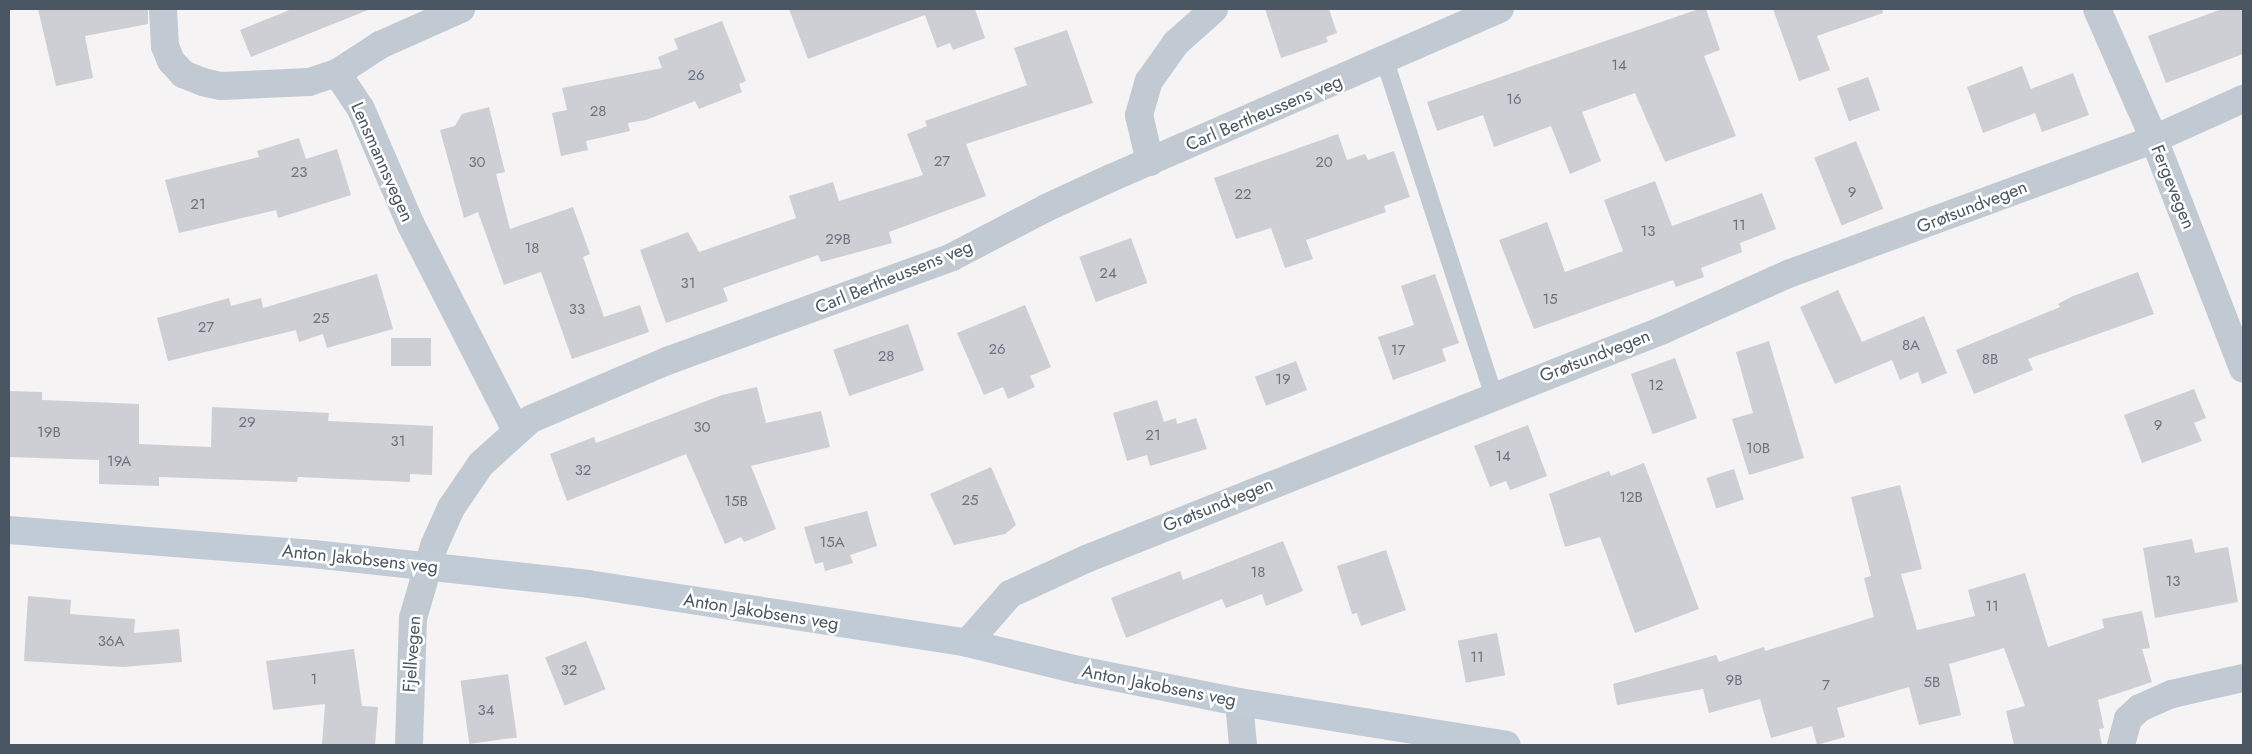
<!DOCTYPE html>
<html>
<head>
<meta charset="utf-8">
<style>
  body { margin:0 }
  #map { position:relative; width:2252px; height:754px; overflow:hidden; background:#f5f3f3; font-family:Jost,sans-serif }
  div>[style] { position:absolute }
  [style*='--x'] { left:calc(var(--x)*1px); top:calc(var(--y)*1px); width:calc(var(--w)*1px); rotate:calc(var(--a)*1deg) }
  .building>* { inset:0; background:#cdcfd5; transform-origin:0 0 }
  .lane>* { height:18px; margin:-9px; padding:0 9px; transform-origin:9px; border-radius:9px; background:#c1cad2 }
  .street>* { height:28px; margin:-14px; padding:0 14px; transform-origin:14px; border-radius:14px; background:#c1cad2 }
  .secondary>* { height:28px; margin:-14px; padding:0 14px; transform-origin:14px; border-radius:14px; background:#c1cbd6 }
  span { translate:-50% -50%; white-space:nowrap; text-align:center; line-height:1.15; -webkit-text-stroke:5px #fff; paint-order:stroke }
  .number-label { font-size:15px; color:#6b747e }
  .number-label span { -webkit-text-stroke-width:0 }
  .street-label { font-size:18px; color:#4a5661 }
  .frame { position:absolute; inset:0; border:10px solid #4a5661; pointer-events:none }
</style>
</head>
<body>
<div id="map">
  <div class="building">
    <i style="clip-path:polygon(38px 9px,148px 9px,148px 24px,85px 36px,93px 78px,56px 86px)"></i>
    <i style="clip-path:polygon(292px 9px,368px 9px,368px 10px,251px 57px,240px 30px)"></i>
    <i style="clip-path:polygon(789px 9px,975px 9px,985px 38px,953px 50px,950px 43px,937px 48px,925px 15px,808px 59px)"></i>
    <i style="clip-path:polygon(1265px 9px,1329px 9px,1337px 33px,1326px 37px,1328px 42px,1281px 58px)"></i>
    <i style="clip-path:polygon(1699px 9px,1706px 9px,1720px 50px,1704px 56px,1736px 136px,1665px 162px,1635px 93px,1582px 112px,1601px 161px,1570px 174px,1551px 126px,1494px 147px,1483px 115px,1437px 131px,1427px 102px)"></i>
    <i style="clip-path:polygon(1773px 9px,1882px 9px,1883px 13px,1817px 36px,1830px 70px,1799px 81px)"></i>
    <i style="clip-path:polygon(2222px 9px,2243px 9px,2243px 54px,2166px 83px,2148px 36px)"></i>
    <i style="clip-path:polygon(722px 21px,746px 81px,739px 84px,742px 92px,699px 109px,695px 101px,646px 120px,628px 123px,630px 131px,586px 141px,588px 150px,561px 156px,552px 113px,567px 110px,562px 88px,662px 68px,658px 57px,678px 49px,674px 39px)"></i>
    <i style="clip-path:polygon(1067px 30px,1093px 103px,966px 144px,986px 196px,889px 232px,892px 243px,821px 262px,818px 255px,723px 288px,728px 301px,666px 323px,640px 250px,688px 232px,699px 252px,796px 218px,789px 196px,833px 182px,839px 201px,923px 175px,907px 134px,927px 126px,925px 121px,1027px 85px,1014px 48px)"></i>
    <i style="clip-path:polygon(2022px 66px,2031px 89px,2073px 73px,2089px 115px,2042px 132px,2035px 113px,1983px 133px,1967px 87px)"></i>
    <i style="left:1868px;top:77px;width:35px;height:33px;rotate:70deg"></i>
    <i style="clip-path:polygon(489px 107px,505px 172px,496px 174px,510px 229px,573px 207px,590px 254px,583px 257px,604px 317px,640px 305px,649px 332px,572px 359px,541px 272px,504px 285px,478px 212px,464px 218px,440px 130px,455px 126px,462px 114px)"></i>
    <i style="clip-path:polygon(1338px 134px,1347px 160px,1365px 154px,1368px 160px,1394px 151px,1410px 197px,1384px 206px,1386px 212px,1306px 240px,1313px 259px,1285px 268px,1271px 228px,1236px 239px,1214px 178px)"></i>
    <i style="clip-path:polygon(299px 138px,306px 159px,337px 149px,351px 195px,278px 218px,276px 210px,179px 233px,165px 180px,259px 157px,257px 151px)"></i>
    <i style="left:1856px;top:141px;width:73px;height:45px;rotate:68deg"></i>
    <i style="clip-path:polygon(1655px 181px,1672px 226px,1762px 193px,1776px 229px,1740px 243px,1742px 252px,1701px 268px,1704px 277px,1676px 287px,1673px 280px,1534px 329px,1499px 240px,1547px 222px,1565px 272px,1623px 251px,1604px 200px)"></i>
    <i style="left:1131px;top:238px;width:48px;height:55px;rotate:70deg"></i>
    <i style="clip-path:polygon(2138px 272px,2154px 314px,2028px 359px,2033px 370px,1974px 394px,1956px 350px,2060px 307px,2058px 304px,2073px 296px)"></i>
    <i style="clip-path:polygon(377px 274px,393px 329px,327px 348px,323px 334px,299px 342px,296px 330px,168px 361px,157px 318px,229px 298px,231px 306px,261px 298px,263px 308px)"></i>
    <i style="clip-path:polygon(1435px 274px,1459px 343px,1442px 349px,1446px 361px,1393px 380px,1378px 337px,1414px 325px,1401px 286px)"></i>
    <i style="clip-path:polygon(1838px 290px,1862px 342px,1924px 316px,1947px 373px,1922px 384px,1918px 372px,1900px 380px,1892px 360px,1835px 384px,1800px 307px)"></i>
    <i style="clip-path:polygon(1025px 305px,1051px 367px,1030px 376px,1035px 387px,1008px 399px,1003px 387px,984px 395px,957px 333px)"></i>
    <i style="left:908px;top:324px;width:49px;height:79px;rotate:71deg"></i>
    <i style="left:391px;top:338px;width:40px;height:28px"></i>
    <i style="clip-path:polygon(1769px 341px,1804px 458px,1749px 475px,1732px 419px,1753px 413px,1736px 352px)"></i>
    <i style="left:1675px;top:358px;width:64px;height:47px;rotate:70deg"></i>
    <i style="left:1296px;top:361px;width:31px;height:44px;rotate:69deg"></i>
    <i style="clip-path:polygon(757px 387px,766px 423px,821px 411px,830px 447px,751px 466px,776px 529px,744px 542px,741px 537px,725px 544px,686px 454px,567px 501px,550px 454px,594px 437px,596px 443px,722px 395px)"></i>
    <i style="clip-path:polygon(2194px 389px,2206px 418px,2194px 423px,2202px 441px,2142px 463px,2124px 415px)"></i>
    <i style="clip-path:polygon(9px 391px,42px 392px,42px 400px,139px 404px,139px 444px,211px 447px,212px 407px,329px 413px,328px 421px,433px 426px,432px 475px,410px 474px,410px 482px,298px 477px,297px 482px,159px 477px,159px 486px,99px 484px,99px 460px,9px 457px)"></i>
    <i style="clip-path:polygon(1157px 400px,1164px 422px,1176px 418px,1177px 424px,1196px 418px,1207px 449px,1150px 466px,1147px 455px,1127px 461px,1113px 413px)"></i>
    <i style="clip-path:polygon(1528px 425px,1547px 476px,1510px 490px,1506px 481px,1490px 487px,1474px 446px)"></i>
    <i style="clip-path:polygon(1644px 463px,1699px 609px,1635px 633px,1600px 537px,1565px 547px,1549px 494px,1609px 471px,1611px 476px)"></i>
    <i style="clip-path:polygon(991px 467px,1016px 525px,1005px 534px,954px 545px,930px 494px)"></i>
    <i style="left:1734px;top:469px;width:32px;height:29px;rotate:72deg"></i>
    <i style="clip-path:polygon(1900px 485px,1922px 569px,1901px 574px,1917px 630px,1975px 616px,1968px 590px,2025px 573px,2048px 647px,2104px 628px,2102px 619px,2142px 611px,2150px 648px,2142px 649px,2152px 682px,2098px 700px,2104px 728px,2099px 729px,2102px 745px,2014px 745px,2006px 711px,2025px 706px,2004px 648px,1949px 664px,1961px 715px,1919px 725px,1909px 687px,1837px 708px,1845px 737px,1817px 745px,1812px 726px,1771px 738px,1760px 699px,1709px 713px,1703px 689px,1617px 705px,1613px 684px,1716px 655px,1719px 662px,1764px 647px,1765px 651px,1874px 617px,1864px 578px,1871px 576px,1851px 497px)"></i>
    <i style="clip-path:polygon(867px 511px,877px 546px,850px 555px,853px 563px,825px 571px,823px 562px,815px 564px,804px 527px)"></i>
    <i style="clip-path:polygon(2192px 539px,2195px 553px,2228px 547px,2238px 602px,2155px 618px,2143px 548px)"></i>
    <i style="clip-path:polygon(1283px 541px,1303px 591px,1266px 606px,1262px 594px,1226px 608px,1222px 599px,1126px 638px,1111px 598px,1180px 571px,1183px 580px)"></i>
    <i style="clip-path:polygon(1386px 550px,1406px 610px,1361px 626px,1357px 613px,1352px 614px,1337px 566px)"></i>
    <i style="clip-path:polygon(28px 596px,71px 600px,70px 614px,135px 619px,134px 633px,179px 629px,182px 662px,123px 667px,24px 661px)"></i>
    <i style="left:1497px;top:633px;width:43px;height:40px;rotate:79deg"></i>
    <i style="left:586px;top:641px;width:52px;height:44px;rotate:68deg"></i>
    <i style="clip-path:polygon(354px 649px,362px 706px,378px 707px,375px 745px,322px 745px,325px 704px,273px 710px,266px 661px)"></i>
    <i style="left:508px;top:674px;width:64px;height:48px;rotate:82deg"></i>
  </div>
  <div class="lane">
    <i style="--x:1385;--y:61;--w:352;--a:72"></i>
  </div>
  <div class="street">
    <i style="--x:163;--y:9;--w:37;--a:87"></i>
    <i style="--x:165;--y:46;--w:16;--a:68"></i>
    <i style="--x:171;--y:61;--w:18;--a:47"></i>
    <i style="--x:183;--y:74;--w:22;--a:22"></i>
    <i style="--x:203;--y:82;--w:18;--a:13"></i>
    <i style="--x:221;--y:86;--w:88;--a:-2.6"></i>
    <i style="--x:309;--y:82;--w:29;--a:-18"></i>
    <i style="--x:337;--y:73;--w:43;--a:56.3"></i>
    <i style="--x:361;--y:109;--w:126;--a:66.7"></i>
    <i style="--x:411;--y:225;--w:230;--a:62.9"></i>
    <i style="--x:2097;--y:9;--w:142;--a:66.3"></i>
    <i style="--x:2154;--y:139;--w:246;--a:68.8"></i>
    <i style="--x:337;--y:73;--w:51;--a:-33.1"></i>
    <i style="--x:380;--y:45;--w:89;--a:-24"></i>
    <i style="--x:1150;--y:162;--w:48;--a:-103.2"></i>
    <i style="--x:1139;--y:115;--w:35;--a:-74"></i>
    <i style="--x:1149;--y:81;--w:47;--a:-54.6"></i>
    <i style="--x:1176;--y:43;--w:51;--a:-41.8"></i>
    <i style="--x:967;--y:643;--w:65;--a:-48.7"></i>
    <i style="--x:1010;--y:594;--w:84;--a:-24.7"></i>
    <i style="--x:1086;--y:559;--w:621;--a:-21.65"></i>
    <i style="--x:1663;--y:330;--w:137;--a:-24.1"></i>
    <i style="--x:1788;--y:274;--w:390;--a:-20.2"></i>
    <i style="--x:2154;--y:139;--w:98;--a:-24.2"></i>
    <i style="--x:1239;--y:702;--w:43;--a:84.7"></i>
    <i style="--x:409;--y:745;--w:127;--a:-88.2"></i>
    <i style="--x:413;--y:618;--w:75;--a:-73.7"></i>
    <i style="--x:434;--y:546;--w:42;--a:-65.9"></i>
    <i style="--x:451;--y:508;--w:53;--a:-55.7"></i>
    <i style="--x:481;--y:464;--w:67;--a:-42"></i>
    <i style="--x:531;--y:419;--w:148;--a:-23.1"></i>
    <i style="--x:667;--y:361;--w:303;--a:-20"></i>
    <i style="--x:952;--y:257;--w:106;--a:-27.5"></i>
    <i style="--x:1046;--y:208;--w:72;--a:-24.8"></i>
    <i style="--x:1111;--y:178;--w:424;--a:-23.5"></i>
    <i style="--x:2121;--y:745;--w:27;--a:-75"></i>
    <i style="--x:2128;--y:719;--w:16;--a:-43"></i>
    <i style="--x:2140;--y:708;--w:35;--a:-24"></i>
    <i style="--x:2172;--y:694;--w:73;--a:-12.7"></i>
  </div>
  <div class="secondary">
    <i style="--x:9;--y:530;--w:305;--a:4.5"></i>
    <i style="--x:313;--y:554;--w:277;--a:6.2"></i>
    <i style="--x:588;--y:584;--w:384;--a:8.8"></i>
    <i style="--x:967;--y:643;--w:115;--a:13.6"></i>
    <i style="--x:1079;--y:670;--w:163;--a:11.3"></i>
    <i style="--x:1239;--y:702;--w:271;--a:9.1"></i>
  </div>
  <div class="number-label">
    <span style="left:1619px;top:66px">14</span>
    <span style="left:696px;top:76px">26</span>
    <span style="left:1514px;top:100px">16</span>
    <span style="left:598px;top:112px">28</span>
    <span style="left:942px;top:162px">27</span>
    <span style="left:477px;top:163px">30</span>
    <span style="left:1324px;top:163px">20</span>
    <span style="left:299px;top:173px">23</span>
    <span style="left:1852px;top:193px">9</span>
    <span style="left:1243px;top:195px">22</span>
    <span style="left:198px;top:205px">21</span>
    <span style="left:1739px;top:226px">11</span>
    <span style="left:1648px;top:232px">13</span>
    <span style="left:838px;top:240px">29B</span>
    <span style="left:532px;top:249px">18</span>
    <span style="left:1108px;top:274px">24</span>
    <span style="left:688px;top:284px">31</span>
    <span style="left:1550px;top:300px">15</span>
    <span style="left:577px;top:310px">33</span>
    <span style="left:321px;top:319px">25</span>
    <span style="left:206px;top:328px">27</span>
    <span style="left:1911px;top:346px">8A</span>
    <span style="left:997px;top:350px">26</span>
    <span style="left:1398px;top:351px">17</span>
    <span style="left:886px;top:357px">28</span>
    <span style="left:1990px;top:360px">8B</span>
    <span style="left:1283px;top:380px">19</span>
    <span style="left:1656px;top:386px">12</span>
    <span style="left:247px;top:423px">29</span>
    <span style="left:2158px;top:426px">9</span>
    <span style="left:702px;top:428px">30</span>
    <span style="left:49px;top:433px">19B</span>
    <span style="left:1153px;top:436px">21</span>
    <span style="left:398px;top:442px">31</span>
    <span style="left:1758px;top:449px">10B</span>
    <span style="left:1503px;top:457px">14</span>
    <span style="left:119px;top:462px">19A</span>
    <span style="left:583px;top:471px">32</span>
    <span style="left:1631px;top:498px">12B</span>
    <span style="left:970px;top:501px">25</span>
    <span style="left:736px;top:502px">15B</span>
    <span style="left:832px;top:543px">15A</span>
    <span style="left:1258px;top:573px">18</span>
    <span style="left:2173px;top:582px">13</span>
    <span style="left:1992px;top:607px">11</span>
    <span style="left:111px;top:642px">36A</span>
    <span style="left:1477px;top:658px">11</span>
    <span style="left:569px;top:671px">32</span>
    <span style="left:314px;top:680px">1</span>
    <span style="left:1734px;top:681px">9B</span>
    <span style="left:1932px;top:683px">5B</span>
    <span style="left:1826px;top:686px">7</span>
    <span style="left:486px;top:711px">34</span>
  </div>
  <div class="street-label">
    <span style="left:1264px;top:113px;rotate:-23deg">Carl Bertheussens veg</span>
    <span style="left:382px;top:162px;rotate:66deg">Lensmannsvegen</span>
    <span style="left:2173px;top:187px;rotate:68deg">Fergevegen</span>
    <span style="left:1972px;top:207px;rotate:-21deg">Grøtsundvegen</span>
    <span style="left:894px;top:277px;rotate:-22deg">Carl Bertheussens veg</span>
    <span style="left:1595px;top:356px;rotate:-21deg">Grøtsundvegen</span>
    <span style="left:1218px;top:505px;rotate:-22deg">Grøtsundvegen</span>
    <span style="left:360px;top:559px;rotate:6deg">Anton Jakobsens veg</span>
    <span style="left:761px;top:612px;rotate:9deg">Anton Jakobsens veg</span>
    <span style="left:412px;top:654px;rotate:-86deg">Fjellvegen</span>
    <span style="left:1159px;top:686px;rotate:11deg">Anton Jakobsens veg</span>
  </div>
  <div class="frame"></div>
</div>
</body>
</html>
